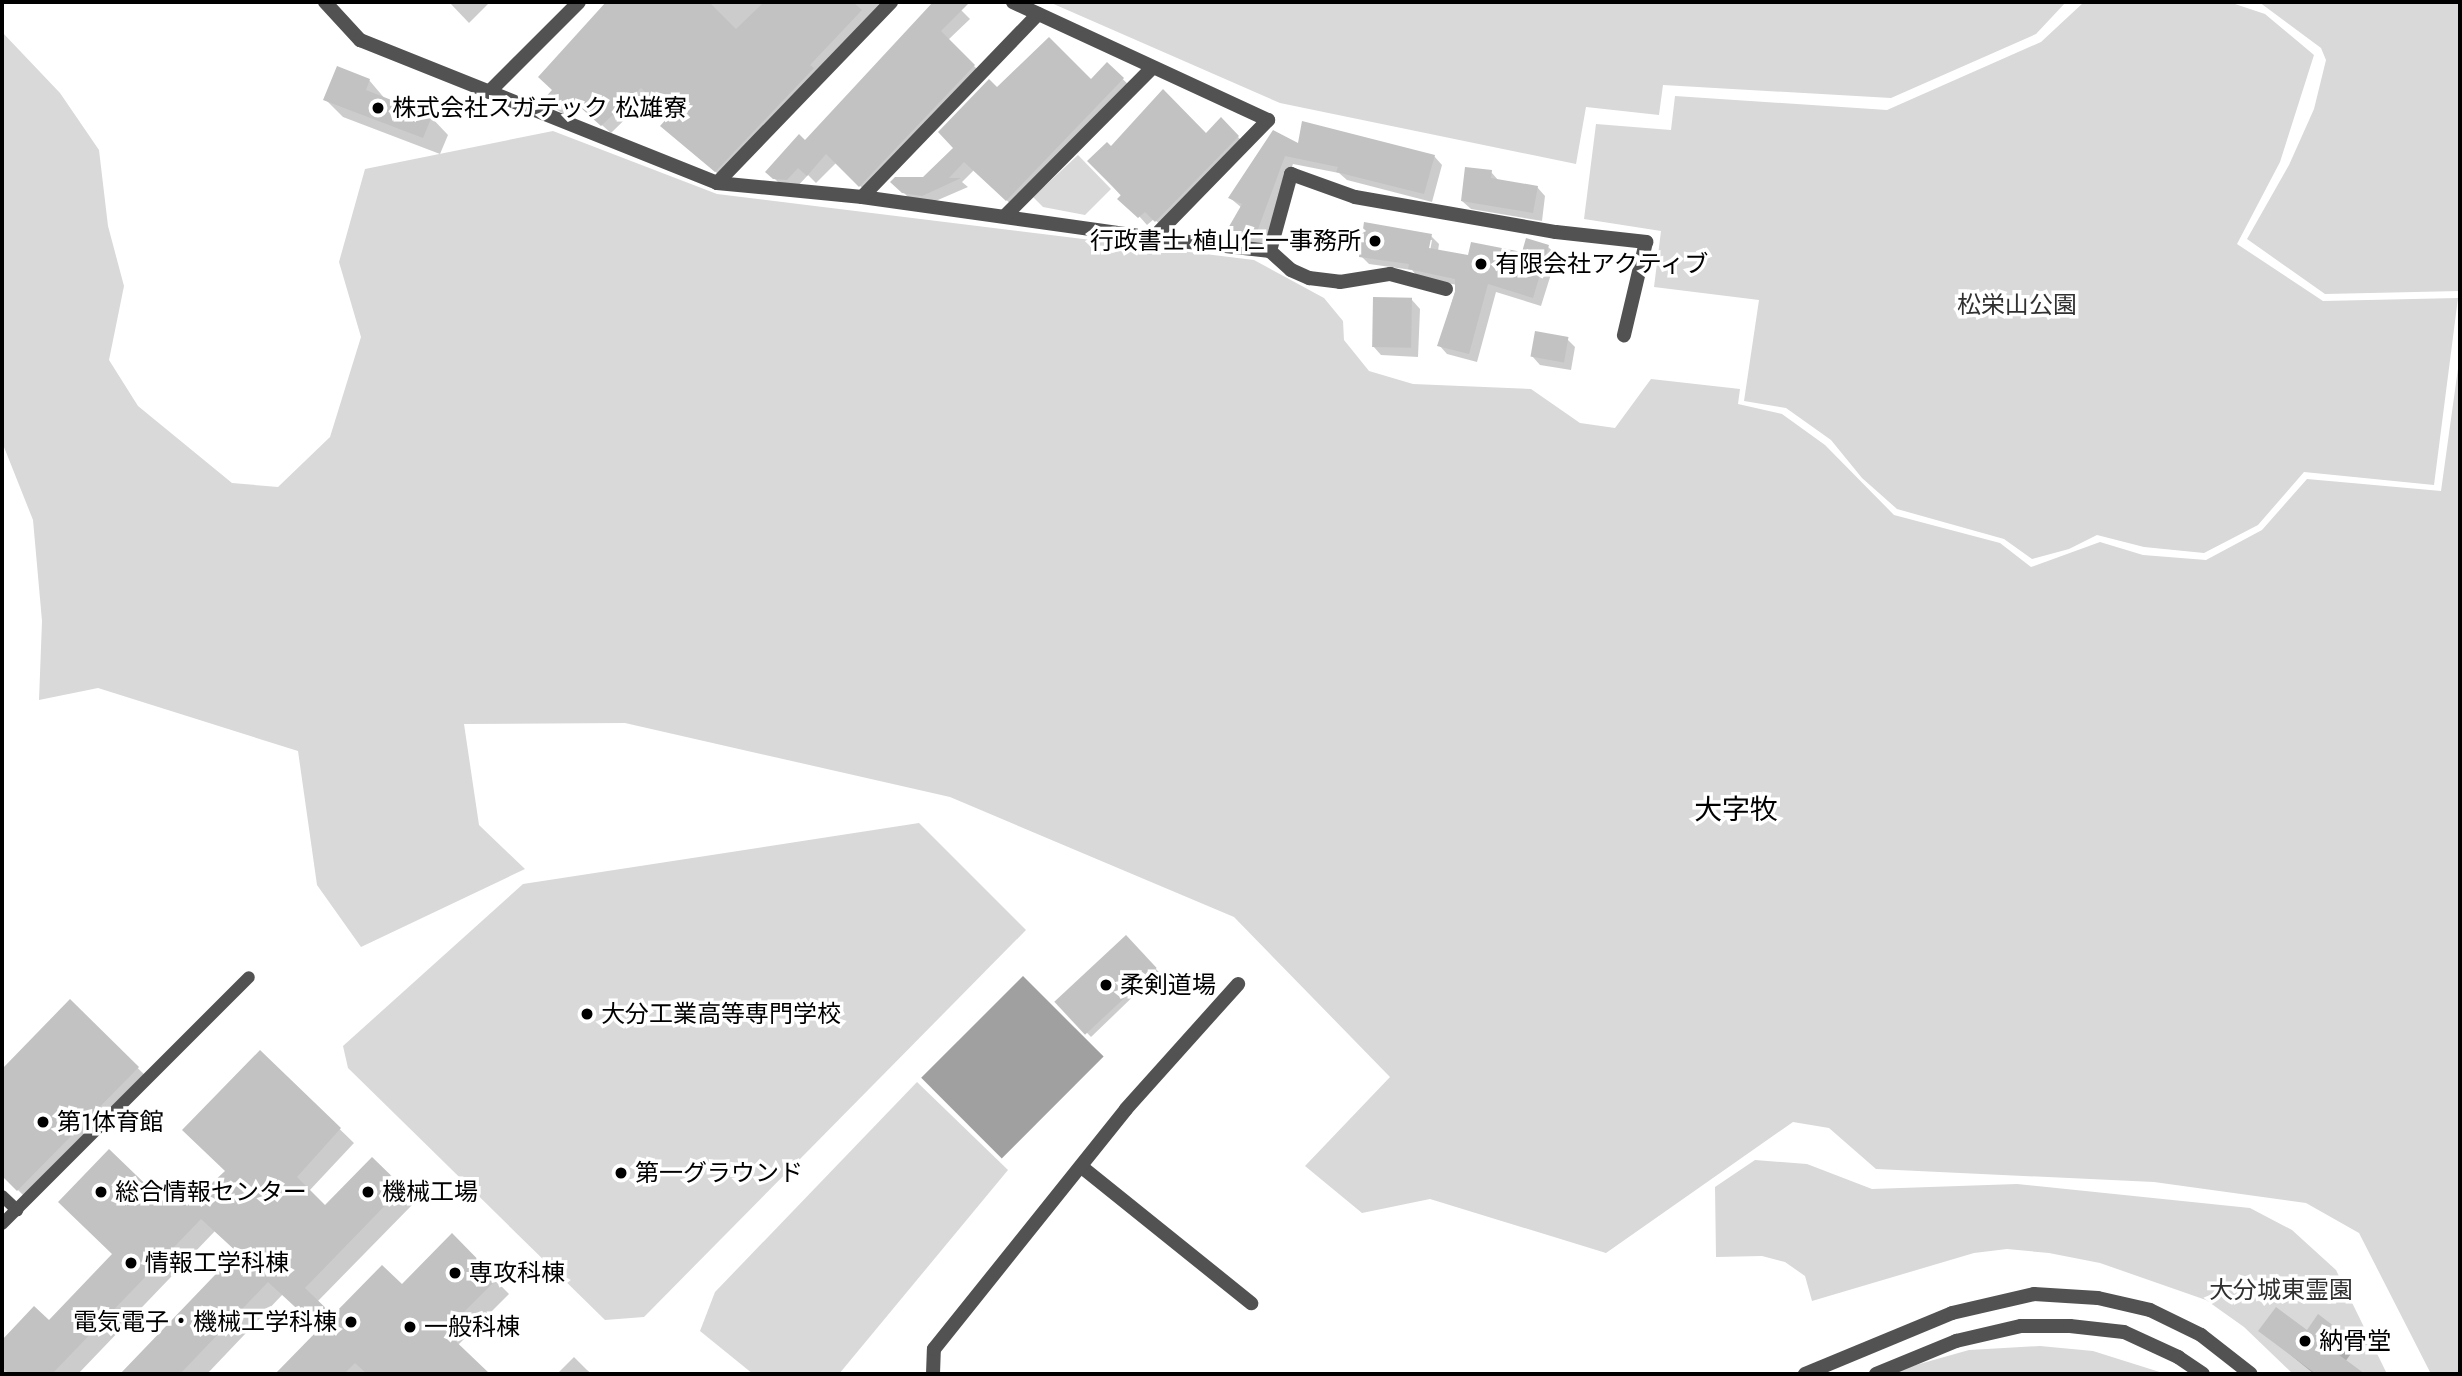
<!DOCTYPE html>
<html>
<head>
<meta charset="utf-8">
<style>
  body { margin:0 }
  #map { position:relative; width:2462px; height:1376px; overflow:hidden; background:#fff; font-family:Jost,"Noto Sans JP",sans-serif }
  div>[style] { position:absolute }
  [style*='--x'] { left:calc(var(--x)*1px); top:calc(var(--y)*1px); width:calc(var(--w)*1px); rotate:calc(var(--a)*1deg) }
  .green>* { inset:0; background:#d9d9d9 }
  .water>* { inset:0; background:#a0a0a0; transform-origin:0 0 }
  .shadow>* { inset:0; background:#0003; transform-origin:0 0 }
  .building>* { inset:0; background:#c2c2c2; transform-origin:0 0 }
  .service>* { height:12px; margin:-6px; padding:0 6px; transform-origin:6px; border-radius:6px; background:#525252 }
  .minor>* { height:14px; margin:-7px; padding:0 7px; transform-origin:7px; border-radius:7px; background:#525252 }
  .tertiary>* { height:14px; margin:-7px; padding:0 7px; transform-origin:7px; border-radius:7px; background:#525252 }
  .dots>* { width:19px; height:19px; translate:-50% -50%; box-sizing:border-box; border:4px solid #fff; border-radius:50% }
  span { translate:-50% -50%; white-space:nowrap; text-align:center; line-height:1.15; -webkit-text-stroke:7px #fff; paint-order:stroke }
  .poi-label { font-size:24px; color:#000 }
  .left { translate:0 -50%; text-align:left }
  .right { translate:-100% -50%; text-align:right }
  .park-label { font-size:24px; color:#303030 }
  .quarter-label { font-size:28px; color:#000 }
  .frame { position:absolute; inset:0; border:4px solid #000; pointer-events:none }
</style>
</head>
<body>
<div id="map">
  <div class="green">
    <i style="clip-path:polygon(1049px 2px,2066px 2px,2036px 34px,1891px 98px,1663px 85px,1659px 115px,1586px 107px,1576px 164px,1280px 103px)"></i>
    <i style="clip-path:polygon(2084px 2px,2229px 2px,2265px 14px,2314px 55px,2280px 162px,2237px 244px,2323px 301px,2458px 298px,2434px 485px,2304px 472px,2258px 525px,2204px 553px,2144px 547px,2097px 535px,2069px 549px,2032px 559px,2004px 539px,1897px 509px,1862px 478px,1831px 440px,1786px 408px,1744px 401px,1759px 300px,1654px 287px,1661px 231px,1584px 219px,1596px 124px,1671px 130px,1675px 96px,1887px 110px,2041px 42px)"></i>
    <i style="clip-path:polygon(2259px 2px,2460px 2px,2460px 291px,2325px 294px,2247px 239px,2289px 165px,2314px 109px,2326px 60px,2321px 48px)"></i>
    <i style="clip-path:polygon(2px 32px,60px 93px,99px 150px,108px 226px,124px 286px,109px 360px,138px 406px,232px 483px,278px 487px,330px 437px,361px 337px,339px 262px,365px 169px,553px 131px,717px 194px,1254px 260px,1324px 298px,1343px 321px,1344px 340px,1369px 371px,1413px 384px,1531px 389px,1580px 423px,1615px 428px,1651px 379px,1740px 389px,1738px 404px,1782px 414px,1825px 445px,1894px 515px,2000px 543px,2031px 567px,2100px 542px,2143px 555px,2206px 560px,2262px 530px,2307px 479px,2441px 491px,2460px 354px,2460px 1374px,2431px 1374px,2359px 1233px,2306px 1203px,2154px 1182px,1876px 1169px,1829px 1128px,1793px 1122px,1606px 1253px,1430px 1199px,1362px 1213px,1305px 1166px,1390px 1077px,1234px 917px,950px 797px,625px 723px,464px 724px,479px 825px,525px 869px,361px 947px,317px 885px,298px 751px,98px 688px,39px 700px,42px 621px,33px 520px,2px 442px)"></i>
    <i style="clip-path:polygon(1078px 155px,1111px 189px,1085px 215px,1043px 207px,1033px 197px)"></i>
    <i style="clip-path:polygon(919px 823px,1026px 930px,644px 1317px,605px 1320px,348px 1068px,343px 1046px,523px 884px)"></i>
    <i style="clip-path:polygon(917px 1082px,1008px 1170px,839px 1374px,753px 1374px,700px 1331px,715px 1292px)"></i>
    <i style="clip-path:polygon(1755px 1160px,1807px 1164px,1872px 1189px,2017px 1184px,2250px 1208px,2292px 1230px,2336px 1270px,2387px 1374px,2293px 1374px,2244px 1327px,2206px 1300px,2100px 1263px,2049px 1253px,2007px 1249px,1974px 1253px,1812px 1301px,1805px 1276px,1785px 1262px,1762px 1256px,1716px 1257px,1715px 1187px)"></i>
    <i style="clip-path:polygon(2040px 1346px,2093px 1351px,2166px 1374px,1884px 1374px,1969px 1350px)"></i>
  </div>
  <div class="water">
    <i style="left:1023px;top:976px;width:114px;height:144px;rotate:45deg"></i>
  </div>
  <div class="shadow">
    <i style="clip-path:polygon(449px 2px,490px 2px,469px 23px)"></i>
    <i style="clip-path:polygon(609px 2px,618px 3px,885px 2px,724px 179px,671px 134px,671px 116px,650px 95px,611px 133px,579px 105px,568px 117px,544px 101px,554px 90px,540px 77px)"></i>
    <i style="clip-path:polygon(937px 2px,953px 2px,970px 19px,948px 40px,983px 75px,868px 194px,837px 162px,816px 183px,808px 175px,796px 188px,783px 187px,768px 172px,805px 142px)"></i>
    <i style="clip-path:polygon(1107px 64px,1131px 87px,1015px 208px,974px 170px,962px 182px,968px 187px,931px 203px,912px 201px,893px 182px,924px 179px,956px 148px,997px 89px,1091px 81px)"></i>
    <i style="clip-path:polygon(369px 80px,386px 100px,431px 117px,448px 135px,440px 154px,343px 117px,326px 100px)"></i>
    <i style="clip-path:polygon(1221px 120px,1246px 145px,1165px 229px,1154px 219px,1147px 225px,1090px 161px,1206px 135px)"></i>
    <i style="clip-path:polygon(1274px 133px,1299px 146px,1434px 156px,1442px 165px,1432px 202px,1347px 180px,1339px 173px,1293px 164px,1263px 247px,1238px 238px,1229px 230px,1242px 208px,1230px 198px)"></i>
    <i style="clip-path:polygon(1491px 172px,1499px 181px,1537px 187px,1545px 196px,1542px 221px,1471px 209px,1462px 201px)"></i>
    <i style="clip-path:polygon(evenodd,1431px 236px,1439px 244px,1438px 251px,1469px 257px,1523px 254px,1548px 247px,1557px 255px,1541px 306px,1496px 292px,1477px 362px,1447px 354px,1439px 345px,1457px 285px,1418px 277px,1412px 270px,1369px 264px,1361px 256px,1431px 236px,1429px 240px,1432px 240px,1429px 257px,1426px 256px,1429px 240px)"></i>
    <i style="clip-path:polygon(1412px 300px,1420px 309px,1418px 357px,1381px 355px,1373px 346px)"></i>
    <i style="clip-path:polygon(1567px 339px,1575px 347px,1571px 370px,1540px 365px,1532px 356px)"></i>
    <i style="left:1126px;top:938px;width:47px;height:94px;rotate:46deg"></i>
    <i style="clip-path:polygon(70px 1002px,151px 1081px,31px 1203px,2px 1174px,2px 1071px)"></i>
    <i style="clip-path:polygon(260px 1052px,354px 1143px,309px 1191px,325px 1207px,372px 1159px,415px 1202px,317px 1302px,333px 1317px,402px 1286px,452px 1236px,509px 1294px,458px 1345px,487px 1374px,277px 1374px,321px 1330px,283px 1294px,207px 1374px,122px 1374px,238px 1253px,215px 1231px,78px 1374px,2px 1374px,2px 1343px,34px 1308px,49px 1322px,163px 1203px,187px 1209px,227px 1171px)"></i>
    <i style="clip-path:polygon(2319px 1317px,2355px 1348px,2345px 1362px,2359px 1374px,2314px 1374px,2261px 1331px,2307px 1333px)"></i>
    <i style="clip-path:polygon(574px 1357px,587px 1370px,592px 1374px,557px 1374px)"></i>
  </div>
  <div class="building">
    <i style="clip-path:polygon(606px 2px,709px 2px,736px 29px,764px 2px,853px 2px,862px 10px,810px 65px,814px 68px,715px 172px,660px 126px,669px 116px,641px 88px,601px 126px,570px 98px,559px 109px,542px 101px,552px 90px,538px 77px)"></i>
    <i style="clip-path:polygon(933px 2px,970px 2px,941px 31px,975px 65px,859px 187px,826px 154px,807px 176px,798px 168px,787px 180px,773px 179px,765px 172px,799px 134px,805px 140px)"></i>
    <i style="clip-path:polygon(1049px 37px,1091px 79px,1107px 62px,1124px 78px,1006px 201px,964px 162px,949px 178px,961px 178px,922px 196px,902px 193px,890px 182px,895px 177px,923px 177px,953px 148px,938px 132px,989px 79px,997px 87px)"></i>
    <i style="clip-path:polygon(337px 66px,370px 79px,366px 90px,432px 116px,423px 138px,323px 100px)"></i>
    <i style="clip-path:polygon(1163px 89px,1206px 133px,1221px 117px,1239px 136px,1155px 222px,1145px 212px,1138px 218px,1117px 199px,1121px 195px,1087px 161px,1107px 142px,1111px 146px)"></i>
    <i style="clip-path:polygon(1302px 121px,1435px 155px,1424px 194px,1336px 172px,1338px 167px,1285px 156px,1254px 240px,1227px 230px,1242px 204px,1228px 198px,1273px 130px,1298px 143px)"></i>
    <i style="clip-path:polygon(1465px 167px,1492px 170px,1491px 178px,1538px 186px,1533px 213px,1461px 201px)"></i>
    <i style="clip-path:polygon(1364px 222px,1432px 234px,1429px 248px,1468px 255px,1471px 242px,1522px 252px,1526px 238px,1549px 245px,1533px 298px,1488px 284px,1469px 354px,1437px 346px,1455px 292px,1455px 279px,1408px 269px,1409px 264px,1359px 257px)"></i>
    <i style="left:1373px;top:297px;width:39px;height:50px;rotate:1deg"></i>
    <i style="left:1535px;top:331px;width:34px;height:26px;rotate:10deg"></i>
    <i style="left:1126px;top:935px;width:45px;height:98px;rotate:47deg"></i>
    <i style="clip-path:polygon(70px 999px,139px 1067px,17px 1191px,2px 1176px,2px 1069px)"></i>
    <i style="clip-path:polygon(260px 1050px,341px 1128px,297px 1177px,325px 1205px,372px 1157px,403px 1187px,305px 1288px,333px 1315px,382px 1265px,402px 1284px,452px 1233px,497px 1279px,445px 1331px,490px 1374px,367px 1374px,355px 1363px,344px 1374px,275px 1374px,319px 1329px,268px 1282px,180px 1374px,120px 1374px,237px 1252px,201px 1219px,52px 1374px,10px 1374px,2px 1367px,2px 1340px,34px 1306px,49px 1320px,112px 1254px,58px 1202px,109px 1149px,163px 1201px,172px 1191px,187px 1206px,225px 1171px,182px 1130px)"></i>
    <i style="clip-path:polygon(2276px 1307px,2307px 1330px,2318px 1314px,2343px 1333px,2331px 1349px,2365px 1374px,2316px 1374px,2258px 1331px)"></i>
  </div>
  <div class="service">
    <i style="--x:2;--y:1196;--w:21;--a:43"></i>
    <i style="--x:2;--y:1224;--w:349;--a:-45"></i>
  </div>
  <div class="minor">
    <i style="--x:325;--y:2;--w:52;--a:47.4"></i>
    <i style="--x:360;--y:40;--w:385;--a:21.8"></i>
    <i style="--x:717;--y:183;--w:146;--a:5.5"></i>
    <i style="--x:862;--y:197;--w:294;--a:8"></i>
    <i style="--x:1153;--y:238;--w:165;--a:-45.7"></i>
    <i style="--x:1268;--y:120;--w:281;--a:-155.2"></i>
    <i style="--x:489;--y:92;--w:127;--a:-45"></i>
    <i style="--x:717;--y:183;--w:251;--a:-46.1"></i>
    <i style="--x:862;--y:197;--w:254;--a:-46.1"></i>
    <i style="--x:1005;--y:216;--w:209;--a:-45.2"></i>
    <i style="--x:1153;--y:238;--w:118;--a:6.3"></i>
    <i style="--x:1270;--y:251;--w:80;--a:-74.7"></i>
    <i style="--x:1291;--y:174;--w:68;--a:19.8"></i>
    <i style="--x:1355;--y:197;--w:204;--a:9.9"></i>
    <i style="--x:1556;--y:232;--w:91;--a:6.3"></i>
    <i style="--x:1646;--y:242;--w:96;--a:103.3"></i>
    <i style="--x:1270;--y:251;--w:28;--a:42"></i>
    <i style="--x:1291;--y:270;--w:20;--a:24"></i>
    <i style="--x:1309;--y:278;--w:31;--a:7"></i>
    <i style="--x:1340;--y:282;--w:51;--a:-9.1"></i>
    <i style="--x:1390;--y:274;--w:58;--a:15"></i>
    <i style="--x:1083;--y:1168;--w:216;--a:38.8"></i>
    <i style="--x:933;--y:1374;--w:25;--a:-88"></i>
    <i style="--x:934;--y:1349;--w:307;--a:-51.3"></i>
    <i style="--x:1126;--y:1109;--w:168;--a:-48.1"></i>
  </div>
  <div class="tertiary">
    <i style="--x:1805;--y:1374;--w:159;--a:-22.5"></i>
    <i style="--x:1952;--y:1313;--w:84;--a:-13"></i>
    <i style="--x:2034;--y:1294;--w:64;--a:3.6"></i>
    <i style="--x:2098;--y:1298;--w:53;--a:13"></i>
    <i style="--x:2150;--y:1310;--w:57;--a:26.1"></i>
    <i style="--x:2201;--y:1335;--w:63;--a:38"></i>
    <i style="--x:1876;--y:1374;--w:87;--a:-22.4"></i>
    <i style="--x:1956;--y:1341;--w:67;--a:-13"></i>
    <i style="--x:2021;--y:1326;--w:49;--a:0"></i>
    <i style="--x:2070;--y:1326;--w:54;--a:6.3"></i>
    <i style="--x:2124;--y:1332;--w:60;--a:24.8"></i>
    <i style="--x:2178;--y:1357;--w:30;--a:34"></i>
  </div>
  <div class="dots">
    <i style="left:378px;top:108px;background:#000"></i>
    <i style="left:1375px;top:241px;background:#000"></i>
    <i style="left:1481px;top:264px;background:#000"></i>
    <i style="left:1106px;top:985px;background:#000"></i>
    <i style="left:587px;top:1014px;background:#000"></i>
    <i style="left:43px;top:1122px;background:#000"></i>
    <i style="left:621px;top:1173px;background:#000"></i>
    <i style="left:101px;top:1192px;background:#000"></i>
    <i style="left:368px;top:1192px;background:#000"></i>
    <i style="left:131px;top:1263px;background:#000"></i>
    <i style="left:455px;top:1273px;background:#000"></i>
    <i style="left:351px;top:1322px;background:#000"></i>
    <i style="left:410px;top:1327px;background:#000"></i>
    <i style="left:2305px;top:1341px;background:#000"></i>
  </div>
  <div class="poi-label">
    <span class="left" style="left:392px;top:108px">株式会社スガテック 松雄寮</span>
    <span class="right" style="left:1361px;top:241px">行政書士 植山仁一事務所</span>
    <span class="left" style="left:1495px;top:264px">有限会社アクティブ</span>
    <span class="left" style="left:1120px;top:985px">柔剣道場</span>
    <span class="left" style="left:601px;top:1014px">大分工業高等専門学校</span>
    <span class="left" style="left:57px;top:1122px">第1体育館</span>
    <span class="left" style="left:635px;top:1173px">第一グラウンド</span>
    <span class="left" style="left:115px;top:1192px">総合情報センター</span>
    <span class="left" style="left:382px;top:1192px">機械工場</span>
    <span class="left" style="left:145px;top:1263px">情報工学科棟</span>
    <span class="left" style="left:469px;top:1273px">専攻科棟</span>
    <span class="right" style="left:337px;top:1322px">電気電子・機械工学科棟</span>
    <span class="left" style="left:424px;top:1327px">一般科棟</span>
    <span class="left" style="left:2319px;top:1341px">納骨堂</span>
  </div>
  <div class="park-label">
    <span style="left:2017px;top:305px">松栄山公園</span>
    <span style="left:2281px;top:1290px">大分城東霊園</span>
  </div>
  <div class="quarter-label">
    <span style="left:1736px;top:810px">大字牧</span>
  </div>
  <div class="frame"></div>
</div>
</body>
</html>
